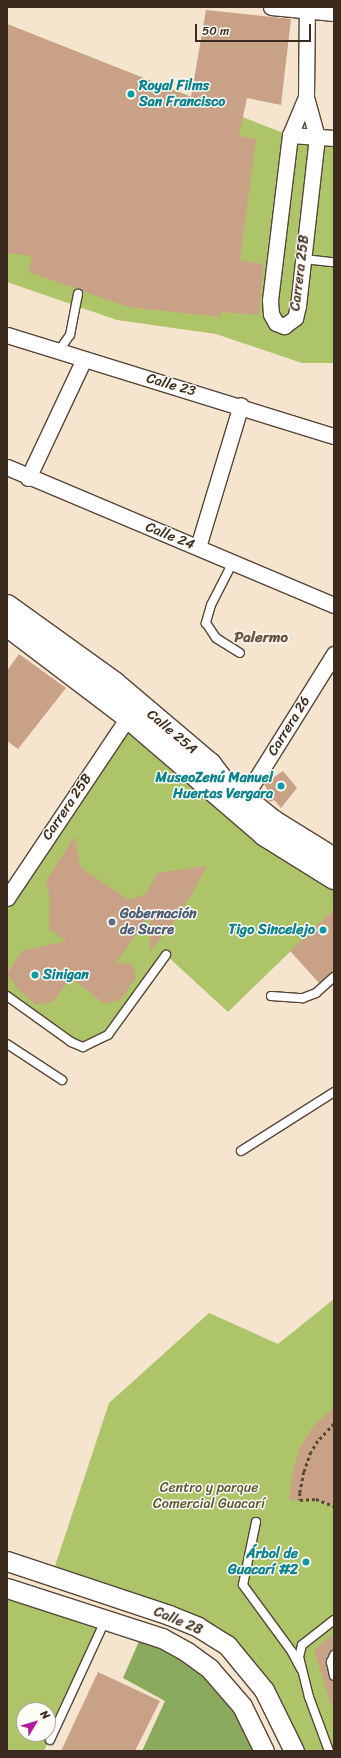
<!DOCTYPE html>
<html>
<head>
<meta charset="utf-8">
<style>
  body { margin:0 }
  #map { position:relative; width:341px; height:1758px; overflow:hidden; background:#f6e5ce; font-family:Sriracha,sans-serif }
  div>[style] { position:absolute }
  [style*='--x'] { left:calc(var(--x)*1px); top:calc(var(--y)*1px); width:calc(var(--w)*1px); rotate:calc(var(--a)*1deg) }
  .green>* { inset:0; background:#aec469 }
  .forest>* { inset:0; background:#8aaa5d }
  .building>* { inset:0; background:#c9a186 }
  .path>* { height:2.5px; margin-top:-1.25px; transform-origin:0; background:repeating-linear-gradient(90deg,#574638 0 3px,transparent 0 6px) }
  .roads { filter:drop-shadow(1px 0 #574638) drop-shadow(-1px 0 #574638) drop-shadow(0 1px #574638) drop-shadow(0 -1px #574638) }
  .service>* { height:8px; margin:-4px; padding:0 4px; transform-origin:4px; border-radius:4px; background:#fff }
  .minor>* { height:15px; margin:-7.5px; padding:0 7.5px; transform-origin:7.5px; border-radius:7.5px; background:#fff }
  .tertiary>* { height:19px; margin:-9.5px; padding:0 9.5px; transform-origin:9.5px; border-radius:9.5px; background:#fff }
  .secondary>* { height:22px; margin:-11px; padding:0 11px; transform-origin:11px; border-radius:11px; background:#fff }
  .dots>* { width:11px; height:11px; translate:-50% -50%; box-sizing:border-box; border:2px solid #fdfcf7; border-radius:50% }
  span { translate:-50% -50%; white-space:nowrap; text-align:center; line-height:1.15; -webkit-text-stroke:3px #fdfcf7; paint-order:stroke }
  .culture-label { font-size:14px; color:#0d838f; font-weight:700 }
  .left { translate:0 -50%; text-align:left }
  .right { translate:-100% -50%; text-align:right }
  .street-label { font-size:14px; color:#3b2a1e }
  .service-label { font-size:14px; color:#4e5e75; font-weight:700 }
  .park-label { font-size:14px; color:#5e5834 }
  .neighbourhood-label { font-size:15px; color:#6d5442; font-weight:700 }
  .frame { position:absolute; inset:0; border:8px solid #3b2a1e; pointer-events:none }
  .north { position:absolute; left:16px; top:1702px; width:40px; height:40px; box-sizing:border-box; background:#fdfcf7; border:1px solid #afa8a0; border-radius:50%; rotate:52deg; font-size:11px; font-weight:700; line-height:16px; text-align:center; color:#3b2a1e }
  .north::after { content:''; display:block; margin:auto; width:14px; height:18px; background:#b5179e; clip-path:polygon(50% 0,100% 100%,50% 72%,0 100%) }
  .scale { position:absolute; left:195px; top:24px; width:116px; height:18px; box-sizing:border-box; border:2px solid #3b2a1e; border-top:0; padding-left:5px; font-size:12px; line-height:14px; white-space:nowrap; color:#3b2a1e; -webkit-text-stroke:3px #fdfcf7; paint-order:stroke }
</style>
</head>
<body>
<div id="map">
  <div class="green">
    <i style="clip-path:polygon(7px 24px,286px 134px,334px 138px,334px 363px,302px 363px,216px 334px,117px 320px,7px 282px)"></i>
    <i style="clip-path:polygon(128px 717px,334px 878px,334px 909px,228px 1012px,166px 955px,108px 1035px,83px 1047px,7px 996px,7px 898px)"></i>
    <i style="clip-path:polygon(334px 1299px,334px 1751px,294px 1751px,227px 1645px,52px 1575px,109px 1403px,209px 1313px,278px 1344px)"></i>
    <i style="clip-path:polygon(evenodd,7px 1588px,106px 1619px,44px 1751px,7px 1751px,7px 1588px,24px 1710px,48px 1710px,48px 1734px,24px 1734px,24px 1710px)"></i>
  </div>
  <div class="forest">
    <i style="clip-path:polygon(143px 1632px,210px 1669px,264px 1751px,142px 1751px,165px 1701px,123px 1678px)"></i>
  </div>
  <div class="building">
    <i style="clip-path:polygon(206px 10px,291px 19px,281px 105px,247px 98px,239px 136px,256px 139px,240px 260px,263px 264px,259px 315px,221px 312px,221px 317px,128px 307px,29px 272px,32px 256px,7px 253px,7px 24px,191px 97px)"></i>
    <i style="clip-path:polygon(19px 654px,66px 688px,18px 749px,7px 741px,7px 671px)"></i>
    <i style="clip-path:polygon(283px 771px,297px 788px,281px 808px,274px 800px,270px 802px,261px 794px,267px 789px,264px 784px)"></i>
    <i style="clip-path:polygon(75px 836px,80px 867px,129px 900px,146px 894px,157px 873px,207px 866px,179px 916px,150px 952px,150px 914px,116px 963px,132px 964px,136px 978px,120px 1000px,105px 1004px,71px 978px,53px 1002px,36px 1005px,16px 987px,7px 974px,22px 951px,66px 941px,49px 929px,50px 898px,46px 881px)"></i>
    <i style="clip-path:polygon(334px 909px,334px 972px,319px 983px,290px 951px)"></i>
    <i style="clip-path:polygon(334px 1407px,334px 1505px,308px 1499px,289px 1501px,292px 1475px,300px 1448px,314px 1425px)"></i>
    <i style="clip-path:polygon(334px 1634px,334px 1650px,329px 1652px,326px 1663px,329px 1678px,334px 1681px,334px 1704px,331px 1705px,314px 1650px)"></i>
    <i style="clip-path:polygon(98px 1672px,160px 1701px,135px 1751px,61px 1751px)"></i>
  </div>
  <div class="path">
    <i style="--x:334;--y:1424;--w:23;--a:133"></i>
    <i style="--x:318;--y:1441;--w:13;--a:122"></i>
    <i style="--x:311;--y:1452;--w:21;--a:109"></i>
    <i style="--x:304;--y:1472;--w:21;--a:101"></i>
    <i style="--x:300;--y:1493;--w:7;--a:90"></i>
    <i style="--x:300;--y:1500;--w:16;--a:-4"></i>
    <i style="--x:316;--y:1499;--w:19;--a:21"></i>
  </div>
  <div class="roads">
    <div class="service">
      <i style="--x:303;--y:259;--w:31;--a:6"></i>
      <i style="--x:58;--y:352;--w:21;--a:-55"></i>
      <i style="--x:70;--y:335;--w:42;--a:-79"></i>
      <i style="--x:233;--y:562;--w:48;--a:117.1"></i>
      <i style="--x:211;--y:605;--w:19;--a:106"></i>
      <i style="--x:206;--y:623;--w:18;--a:56"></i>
      <i style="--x:216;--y:638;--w:28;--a:32"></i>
      <i style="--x:7;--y:996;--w:79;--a:35.7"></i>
      <i style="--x:71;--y:1042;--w:13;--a:23"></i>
      <i style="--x:83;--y:1047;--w:28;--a:-26"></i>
      <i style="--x:108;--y:1035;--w:99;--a:-54.1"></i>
      <i style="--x:271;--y:996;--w:32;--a:4"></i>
      <i style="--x:303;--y:998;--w:14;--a:-21"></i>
      <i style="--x:316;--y:993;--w:24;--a:-42"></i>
      <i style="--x:7;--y:1044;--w:66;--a:33.2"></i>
      <i style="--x:241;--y:1151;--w:110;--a:-32.4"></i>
      <i style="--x:256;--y:1522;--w:64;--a:101.7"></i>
      <i style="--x:243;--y:1585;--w:83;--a:53.8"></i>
      <i style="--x:292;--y:1652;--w:19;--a:62"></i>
      <i style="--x:334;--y:1655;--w:8;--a:113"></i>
      <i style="--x:331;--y:1662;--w:14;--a:78"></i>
      <i style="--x:50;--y:1740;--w:133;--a:-65.2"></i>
      <i style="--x:329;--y:1751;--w:58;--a:-110.3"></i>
      <i style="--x:309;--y:1697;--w:41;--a:-104"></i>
      <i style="--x:299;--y:1657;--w:12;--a:-76"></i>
      <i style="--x:302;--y:1645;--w:41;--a:-38"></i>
    </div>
    <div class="minor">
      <i style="--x:271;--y:7;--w:63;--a:5.4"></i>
      <i style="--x:306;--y:97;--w:41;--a:112.8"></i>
      <i style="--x:290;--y:135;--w:166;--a:96.9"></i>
      <i style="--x:270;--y:300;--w:14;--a:86"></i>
      <i style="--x:271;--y:314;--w:10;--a:61"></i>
      <i style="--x:276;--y:323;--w:9;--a:21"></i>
      <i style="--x:284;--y:326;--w:14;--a:-36"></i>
      <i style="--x:295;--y:318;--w:12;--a:-76"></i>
      <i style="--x:298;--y:306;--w:170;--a:-83.6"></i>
      <i style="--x:317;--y:137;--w:41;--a:-105.4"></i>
      <i style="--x:306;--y:97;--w:90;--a:-89.4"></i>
      <i style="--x:290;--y:135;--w:44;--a:3.9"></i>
      <i style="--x:7;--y:335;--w:342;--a:17.2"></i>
      <i style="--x:7;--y:467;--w:355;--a:22.9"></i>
      <i style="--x:28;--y:478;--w:129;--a:-64.8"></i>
      <i style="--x:198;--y:547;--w:148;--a:-73.2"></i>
      <i style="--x:244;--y:798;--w:170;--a:-58"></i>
      <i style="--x:7;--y:898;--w:218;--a:-56.2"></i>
    </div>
    <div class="tertiary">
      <i style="--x:7;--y:1561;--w:171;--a:18.4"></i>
      <i style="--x:169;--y:1615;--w:31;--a:22"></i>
      <i style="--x:198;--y:1627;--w:34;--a:32"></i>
      <i style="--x:227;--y:1645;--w:58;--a:50.6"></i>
      <i style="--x:264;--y:1690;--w:68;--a:63.8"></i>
      <i style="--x:7;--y:1588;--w:163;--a:17.9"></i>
      <i style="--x:162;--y:1638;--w:29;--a:29"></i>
      <i style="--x:187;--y:1652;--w:29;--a:36"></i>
      <i style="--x:210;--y:1669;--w:49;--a:49.1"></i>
      <i style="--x:242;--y:1706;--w:50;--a:63.9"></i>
    </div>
    <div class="secondary">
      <i style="--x:7;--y:606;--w:132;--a:35.7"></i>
      <i style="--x:114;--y:683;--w:126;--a:40.2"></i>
      <i style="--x:210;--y:764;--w:21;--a:53"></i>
      <i style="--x:223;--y:781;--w:65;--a:38.8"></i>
      <i style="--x:274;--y:822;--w:70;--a:31.7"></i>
      <i style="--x:7;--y:625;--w:152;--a:37.2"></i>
      <i style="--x:128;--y:717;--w:181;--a:40.7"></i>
      <i style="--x:265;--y:835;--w:81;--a:31.9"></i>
    </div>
  </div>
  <div class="dots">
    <i style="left:131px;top:94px;background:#0f9aa8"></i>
    <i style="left:281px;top:786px;background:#0f9aa8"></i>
    <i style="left:112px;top:922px;background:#5c6f8a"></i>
    <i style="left:323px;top:930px;background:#0f9aa8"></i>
    <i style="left:35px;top:975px;background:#0f9aa8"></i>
    <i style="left:306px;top:1562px;background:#0f9aa8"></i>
  </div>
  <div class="culture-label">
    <span class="left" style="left:139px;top:94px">Royal Films<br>San Francisco</span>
    <span class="right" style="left:273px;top:786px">MuseoZenú Manuel<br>Huertas Vergara</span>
    <span class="right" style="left:315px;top:930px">Tigo Sincelejo</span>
    <span class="left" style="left:43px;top:975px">Sinigan</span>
    <span class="right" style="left:298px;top:1562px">Árbol de<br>Guacarí #2</span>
  </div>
  <div class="street-label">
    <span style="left:300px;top:273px;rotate:-83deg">Carrera 25B</span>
    <span style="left:171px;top:385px;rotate:16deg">Calle 23</span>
    <span style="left:170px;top:536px;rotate:22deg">Calle 24</span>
    <span style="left:289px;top:726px;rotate:-58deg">Carrera 26</span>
    <span style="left:172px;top:732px;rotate:40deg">Calle 25A</span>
    <span style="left:67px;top:807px;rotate:-56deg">Carrera 25B</span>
    <span style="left:178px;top:1621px;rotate:23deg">Calle 28</span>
  </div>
  <div class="service-label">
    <span class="left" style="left:120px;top:922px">Gobernación<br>de Sucre</span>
  </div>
  <div class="park-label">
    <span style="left:209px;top:1496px">Centro y parque<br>Comercial Guacarí</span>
  </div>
  <div class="neighbourhood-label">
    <span style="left:261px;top:638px">Palermo</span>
  </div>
  <div class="frame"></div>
  <div class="north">N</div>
  <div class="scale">50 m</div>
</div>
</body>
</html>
